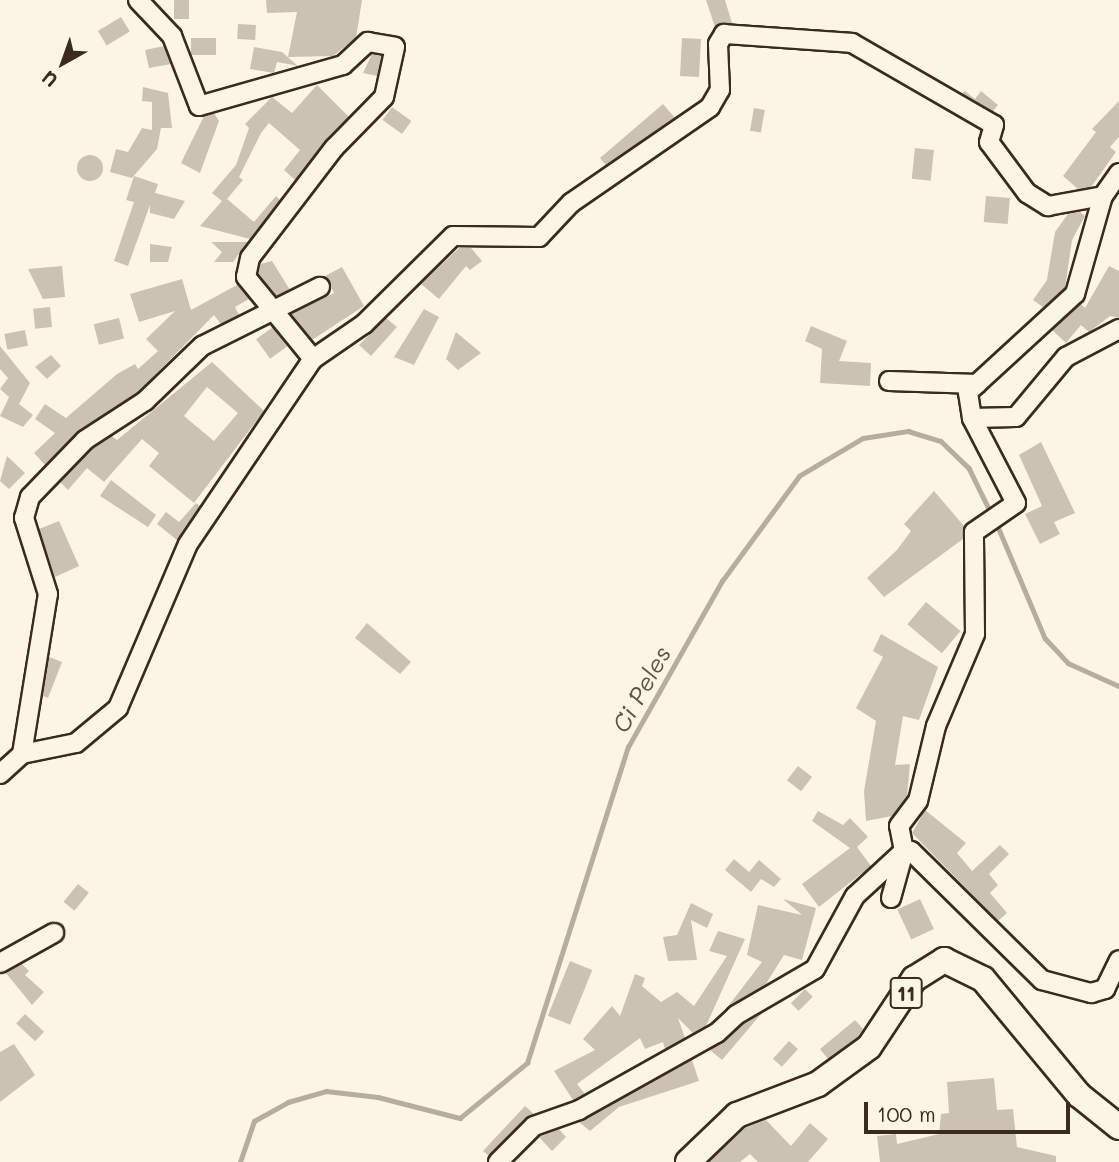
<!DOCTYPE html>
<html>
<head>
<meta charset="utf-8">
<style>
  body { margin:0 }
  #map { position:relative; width:1119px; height:1162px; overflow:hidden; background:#fcf5e5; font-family:Mali,sans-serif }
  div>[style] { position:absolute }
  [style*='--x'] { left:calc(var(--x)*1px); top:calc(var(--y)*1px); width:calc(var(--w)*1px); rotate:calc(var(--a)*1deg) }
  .stream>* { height:4.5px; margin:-2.25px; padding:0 2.25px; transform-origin:2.25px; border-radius:2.25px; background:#b7ad9e }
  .building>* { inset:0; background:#ccc2b3; transform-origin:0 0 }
  .round { border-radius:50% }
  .roads { filter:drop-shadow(2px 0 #3b2a1e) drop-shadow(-2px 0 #3b2a1e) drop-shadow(0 2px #3b2a1e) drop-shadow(0 -2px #3b2a1e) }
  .minor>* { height:18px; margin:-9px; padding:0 9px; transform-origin:9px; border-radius:9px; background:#fcf5e5 }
  .highway>* { height:24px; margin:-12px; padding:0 12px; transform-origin:12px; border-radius:12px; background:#fcf5e5 }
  span { translate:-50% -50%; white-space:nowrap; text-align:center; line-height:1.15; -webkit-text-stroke:5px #fcf5e5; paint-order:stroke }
  .shield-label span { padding:2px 5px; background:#fcf5e5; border:2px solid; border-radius:5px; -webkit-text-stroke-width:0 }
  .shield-label { font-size:21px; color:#3b2a1e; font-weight:700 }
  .water-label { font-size:24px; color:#605144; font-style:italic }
  .north { position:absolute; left:28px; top:28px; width:70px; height:70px; -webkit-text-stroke:5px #fcf5e5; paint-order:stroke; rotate:220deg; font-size:19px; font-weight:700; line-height:28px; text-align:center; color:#3b2a1e }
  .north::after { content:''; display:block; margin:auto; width:24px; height:32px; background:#3b2a1e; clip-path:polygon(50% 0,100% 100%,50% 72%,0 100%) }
  .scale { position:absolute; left:864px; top:1102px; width:206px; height:32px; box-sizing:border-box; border:4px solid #3b2a1e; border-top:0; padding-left:9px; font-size:21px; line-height:24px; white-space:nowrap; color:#3b2a1e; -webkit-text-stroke:5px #fcf5e5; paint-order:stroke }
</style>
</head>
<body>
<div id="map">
  <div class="stream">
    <i style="--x:996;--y:522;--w:126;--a:67.1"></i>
    <i style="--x:1045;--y:638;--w:34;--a:47"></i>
    <i style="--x:1068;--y:663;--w:56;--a:24.3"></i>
    <i style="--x:240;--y:1162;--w:43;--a:-71.1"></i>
    <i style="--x:254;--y:1121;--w:39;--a:-29"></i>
    <i style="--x:288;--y:1102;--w:40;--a:-16"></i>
    <i style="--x:326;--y:1091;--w:52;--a:6.6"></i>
    <i style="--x:378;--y:1097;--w:85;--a:14.4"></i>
    <i style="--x:460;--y:1118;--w:87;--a:-39.4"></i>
    <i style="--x:527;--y:1063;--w:332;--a:-72.3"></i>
    <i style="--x:628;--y:747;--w:191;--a:-60.5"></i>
    <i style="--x:722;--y:581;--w:130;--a:-53.7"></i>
    <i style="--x:799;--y:476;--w:74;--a:-30.7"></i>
    <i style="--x:863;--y:438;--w:46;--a:-8.8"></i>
    <i style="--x:908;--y:431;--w:34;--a:17"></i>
    <i style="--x:941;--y:441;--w:39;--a:44"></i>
    <i style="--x:969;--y:468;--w:52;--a:63.9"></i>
  </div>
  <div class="building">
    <i style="left:174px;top:0;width:15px;height:19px"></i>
    <i style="clip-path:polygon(266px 0,362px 0,356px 38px,333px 56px,288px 57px,297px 12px,267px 13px)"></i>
    <i style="clip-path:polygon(706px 0,725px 0,732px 23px,715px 27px)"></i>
    <i style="left:121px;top:17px;width:17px;height:27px;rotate:59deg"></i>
    <i style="left:238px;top:24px;width:18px;height:15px;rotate:3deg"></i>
    <i style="left:191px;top:38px;width:25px;height:17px"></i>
    <i style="left:682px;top:38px;width:19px;height:38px;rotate:3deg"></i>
    <i style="clip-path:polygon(164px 46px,171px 64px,149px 68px,145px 50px)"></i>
    <i style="clip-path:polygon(254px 47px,282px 52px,298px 66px,277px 62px,274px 73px,250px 69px)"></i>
    <i style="clip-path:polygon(372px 54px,381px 56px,377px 76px,363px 73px)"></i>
    <i style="clip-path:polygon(317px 85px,349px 117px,295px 180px,284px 170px,300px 150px,269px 123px,261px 133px,239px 177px,243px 180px,227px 199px,254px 222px,276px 196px,280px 200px,250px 239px,200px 226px,222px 201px,212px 193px,236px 165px,249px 128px,245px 124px,272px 97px,292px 113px)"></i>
    <i style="clip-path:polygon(143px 87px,168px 93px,172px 128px,161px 128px,157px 149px,132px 178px,110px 172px,116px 149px,128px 152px,142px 128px,152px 130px,152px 102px,142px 101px)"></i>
    <i style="clip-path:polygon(965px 91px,975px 99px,981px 91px,998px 105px,993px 111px,962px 93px)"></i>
    <i style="clip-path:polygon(1119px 101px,1119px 137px,1110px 147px,1116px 152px,1091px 187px,1078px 189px,1063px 176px,1096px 132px,1092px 129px)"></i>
    <i style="clip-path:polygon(663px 104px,675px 118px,606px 165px,600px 158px)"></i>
    <i style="left:392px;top:107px;width:24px;height:16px;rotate:36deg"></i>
    <i style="left:754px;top:108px;width:11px;height:23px;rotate:10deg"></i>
    <i style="clip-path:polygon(214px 113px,219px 121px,200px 173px,181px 163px,204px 116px)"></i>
    <i style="left:915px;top:148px;width:19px;height:31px;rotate:6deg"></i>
    <i class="round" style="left:77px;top:155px;width:26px;height:26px"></i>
    <i style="clip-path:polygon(134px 176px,158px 184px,155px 193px,185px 201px,174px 219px,150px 213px,150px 205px,128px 266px,114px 261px,134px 202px,126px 200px)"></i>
    <i style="left:986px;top:196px;width:24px;height:26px;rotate:5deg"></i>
    <i style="clip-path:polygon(1080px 212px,1085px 216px,1072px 240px,1065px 288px,1043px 307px,1033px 300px,1047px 280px,1055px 232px,1068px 214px)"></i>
    <i style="clip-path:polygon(211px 242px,248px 242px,233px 262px,214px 262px,222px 252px)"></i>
    <i style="clip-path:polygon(150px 244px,172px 247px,168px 262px,150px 262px)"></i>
    <i style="clip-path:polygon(460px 247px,471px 248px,482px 261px,470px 270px,466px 266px,439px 299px,421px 284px)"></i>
    <i style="clip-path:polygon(272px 261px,290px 290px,276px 296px,258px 274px,260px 264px)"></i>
    <i style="clip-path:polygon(62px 266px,65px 297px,43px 299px,28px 269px)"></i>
    <i style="clip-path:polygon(1109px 266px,1119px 271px,1119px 318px,1110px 316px,1089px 332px,1081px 325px,1066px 343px,1052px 330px,1081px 304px,1085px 308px)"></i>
    <i style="clip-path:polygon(342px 267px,364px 306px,312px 340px,291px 314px,334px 293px,325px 276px)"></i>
    <i style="clip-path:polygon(182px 279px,191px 310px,237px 285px,249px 299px,235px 307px,239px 315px,221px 324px,214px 315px,138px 392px,79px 431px,45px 465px,34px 453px,55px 433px,35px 419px,45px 404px,66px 418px,117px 374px,135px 364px,138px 369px,158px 351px,146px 339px,175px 311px,139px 322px,130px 294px)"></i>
    <i style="left:50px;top:307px;width:20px;height:17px;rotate:84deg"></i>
    <i style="clip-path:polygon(424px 309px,439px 317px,414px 365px,394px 357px)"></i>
    <i style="left:119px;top:318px;width:21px;height:26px;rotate:76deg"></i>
    <i style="clip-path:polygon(386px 318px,397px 327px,371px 356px,359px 345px)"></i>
    <i style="clip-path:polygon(811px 326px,847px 341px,839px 361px,871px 363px,870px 386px,820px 383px,822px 349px,805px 341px)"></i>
    <i style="left:273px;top:327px;width:24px;height:21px;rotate:54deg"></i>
    <i style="left:25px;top:330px;width:16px;height:21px;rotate:79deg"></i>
    <i style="clip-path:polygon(456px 332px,481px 353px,458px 370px,446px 359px)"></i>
    <i style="clip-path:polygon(0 346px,30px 383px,19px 404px,33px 415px,23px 427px,0 416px,9px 397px,0 389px,8px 378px,0 369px)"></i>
    <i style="clip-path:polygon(51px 355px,61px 366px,47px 379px,35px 367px)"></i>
    <i style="clip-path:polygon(evenodd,212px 362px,264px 411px,194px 503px,149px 466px,159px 453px,142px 439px,104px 482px,87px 468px,68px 490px,60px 482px,92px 449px,112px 436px,117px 440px,212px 362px,207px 387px,238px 413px,214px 441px,184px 416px,207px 387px)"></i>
    <i style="clip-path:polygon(1041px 442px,1075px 513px,1054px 522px,1060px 534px,1040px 544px,1025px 514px,1042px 506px,1019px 455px)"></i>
    <i style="clip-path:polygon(7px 456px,25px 473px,9px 489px,0 481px)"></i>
    <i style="clip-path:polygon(111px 480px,156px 515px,148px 527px,100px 496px)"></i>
    <i style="clip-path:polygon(934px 491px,964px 526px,963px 539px,884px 597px,867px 578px,897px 550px,911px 531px,904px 524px)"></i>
    <i style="clip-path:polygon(196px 503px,200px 506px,177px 540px,157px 524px,166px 512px,179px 522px)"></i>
    <i style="clip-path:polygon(59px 521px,79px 566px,55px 577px,39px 529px)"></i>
    <i style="left:926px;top:602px;width:45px;height:29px;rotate:40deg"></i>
    <i style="clip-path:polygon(367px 623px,411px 662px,400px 674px,355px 638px)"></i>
    <i style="clip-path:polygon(881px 634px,938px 667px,919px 720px,903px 716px,895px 765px,910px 764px,907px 796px,892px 816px,866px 821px,864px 791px,876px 721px,856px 708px,883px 657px,873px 651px)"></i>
    <i style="clip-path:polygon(49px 657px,62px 662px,48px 698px,43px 696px)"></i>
    <i style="left:798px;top:766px;width:18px;height:18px;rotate:38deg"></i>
    <i style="clip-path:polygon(925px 810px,966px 843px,957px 853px,972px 871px,1000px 845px,1009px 854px,989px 874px,998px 885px,990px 893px,1007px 913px,998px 921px,912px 833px)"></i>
    <i style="clip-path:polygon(818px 811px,843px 825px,850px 818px,868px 837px,857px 847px,871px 866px,819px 907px,802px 884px,850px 848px,812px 821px)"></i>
    <i style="clip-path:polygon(734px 859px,749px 872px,759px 860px,781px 879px,774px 887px,761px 879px,751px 892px,725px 870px)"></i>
    <i style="left:78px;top:884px;width:14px;height:23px;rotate:39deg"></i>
    <i style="clip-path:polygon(783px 899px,816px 908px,802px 960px,784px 955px,766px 984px,726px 1009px,762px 962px,747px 955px,758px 905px,802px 915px)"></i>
    <i style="left:920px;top:899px;width:33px;height:25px;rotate:65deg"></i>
    <i style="clip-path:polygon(691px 903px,713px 914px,707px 928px,691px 920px,697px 960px,668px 961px,663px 937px,677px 935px)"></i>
    <i style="clip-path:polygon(718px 931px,745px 939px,706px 1026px,693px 1033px,678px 1018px,685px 1038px,665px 1049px,663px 1042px,645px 1049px,640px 1038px,577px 1084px,585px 1094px,573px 1100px,554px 1071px,595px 1050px,583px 1039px,612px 1006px,620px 1016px,635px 974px,645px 978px,642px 986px,661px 1002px,677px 992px,694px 1006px,727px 956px,709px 951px)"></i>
    <i style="left:570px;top:961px;width:24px;height:59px;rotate:22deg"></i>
    <i style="clip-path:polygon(22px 964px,29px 971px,25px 975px,44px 992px,32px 1005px,6px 973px)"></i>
    <i style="left:805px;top:989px;width:11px;height:20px;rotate:45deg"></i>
    <i style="clip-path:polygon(762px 1013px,722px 1060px,710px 1050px,743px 1024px)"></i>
    <i style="left:25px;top:1014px;width:26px;height:13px;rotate:43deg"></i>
    <i style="clip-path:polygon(855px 1020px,863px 1029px,858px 1037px,828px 1059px,820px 1049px)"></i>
    <i style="left:789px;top:1041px;width:12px;height:24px;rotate:42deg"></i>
    <i style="clip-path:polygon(14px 1044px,35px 1075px,0 1102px,0 1052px)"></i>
    <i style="clip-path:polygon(692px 1060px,699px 1081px,619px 1107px,590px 1131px,579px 1122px)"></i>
    <i style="clip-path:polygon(994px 1078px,997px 1110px,1013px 1109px,1017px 1147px,1056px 1156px,1056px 1162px,880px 1162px,877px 1136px,896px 1134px,897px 1144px,939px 1134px,941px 1114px,949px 1113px,947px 1082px)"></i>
    <i style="clip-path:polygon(525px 1106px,534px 1114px,489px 1156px,483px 1151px)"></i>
    <i style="clip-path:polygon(766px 1120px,791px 1146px,810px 1123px,828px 1139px,808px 1162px,758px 1162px,750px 1154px,740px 1162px,709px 1162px,745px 1128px)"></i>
    <i style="clip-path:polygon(559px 1129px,566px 1137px,552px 1151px,539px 1137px)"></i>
  </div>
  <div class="roads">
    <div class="minor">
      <i style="--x:138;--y:0;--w:50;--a:46.6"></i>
      <i style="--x:172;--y:36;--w:75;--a:68.9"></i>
      <i style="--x:199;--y:106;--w:150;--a:-15.9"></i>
      <i style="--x:343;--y:65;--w:34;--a:-43"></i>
      <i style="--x:368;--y:42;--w:27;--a:10"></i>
      <i style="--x:395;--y:47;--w:51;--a:102.4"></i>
      <i style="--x:384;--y:97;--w:71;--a:134.4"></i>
      <i style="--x:334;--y:148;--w:138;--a:127.4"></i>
      <i style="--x:250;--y:258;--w:19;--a:102"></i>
      <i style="--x:246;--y:277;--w:106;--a:50.7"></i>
      <i style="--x:889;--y:381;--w:88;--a:2"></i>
      <i style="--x:972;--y:418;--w:44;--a:-1.3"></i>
      <i style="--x:1016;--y:417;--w:78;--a:-50.2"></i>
      <i style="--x:1066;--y:357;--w:60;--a:-27.8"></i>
      <i style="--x:22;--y:754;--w:162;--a:-80.8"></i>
      <i style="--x:48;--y:594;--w:80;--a:-107.5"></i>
      <i style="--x:24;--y:518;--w:22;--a:-74"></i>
      <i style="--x:30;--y:497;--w:79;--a:-46"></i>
      <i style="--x:85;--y:440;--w:72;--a:-33"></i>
      <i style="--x:145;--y:401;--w:79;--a:-44"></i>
      <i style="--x:202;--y:346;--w:132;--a:-26.6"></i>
      <i style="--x:0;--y:774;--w:30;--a:-42"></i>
      <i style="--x:22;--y:754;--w:55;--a:-11.5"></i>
      <i style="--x:76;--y:743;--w:55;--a:-39.8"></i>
      <i style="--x:118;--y:708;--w:178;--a:-66.9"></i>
      <i style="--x:188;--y:544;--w:223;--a:-56"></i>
      <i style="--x:313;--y:359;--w:62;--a:-34.5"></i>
      <i style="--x:364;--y:324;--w:125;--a:-44.7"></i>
      <i style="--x:453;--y:236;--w:86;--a:0.7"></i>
      <i style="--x:539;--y:237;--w:47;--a:-46.7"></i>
      <i style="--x:571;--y:203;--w:169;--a:-34.6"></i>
      <i style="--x:710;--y:107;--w:20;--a:-60"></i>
      <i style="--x:720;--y:90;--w:46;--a:-92.5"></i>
      <i style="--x:718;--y:44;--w:12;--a:-59"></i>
      <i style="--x:724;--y:34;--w:128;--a:4"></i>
      <i style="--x:852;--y:43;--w:164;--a:30"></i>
      <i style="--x:994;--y:125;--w:18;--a:106"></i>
      <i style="--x:989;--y:142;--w:64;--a:53.3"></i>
      <i style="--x:1027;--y:193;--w:25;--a:32"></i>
      <i style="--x:1048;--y:206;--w:56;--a:-10.3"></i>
      <i style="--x:891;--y:898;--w:49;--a:-74.5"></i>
      <i style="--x:904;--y:851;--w:7;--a:0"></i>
      <i style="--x:911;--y:851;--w:184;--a:44.6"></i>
      <i style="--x:1042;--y:980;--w:51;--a:14.9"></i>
      <i style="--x:1091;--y:993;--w:15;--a:-16"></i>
      <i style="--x:1105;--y:989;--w:32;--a:-64"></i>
      <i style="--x:0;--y:963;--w:62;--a:-29.1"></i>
      <i style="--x:498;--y:1162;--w:51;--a:-45"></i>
      <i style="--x:534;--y:1126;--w:48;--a:-19.6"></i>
      <i style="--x:579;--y:1110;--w:158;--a:-29.2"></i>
      <i style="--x:717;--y:1033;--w:26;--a:-43"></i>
      <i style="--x:736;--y:1015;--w:91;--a:-30.2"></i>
      <i style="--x:815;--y:969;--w:83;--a:-61.3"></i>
      <i style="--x:855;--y:896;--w:67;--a:-42.6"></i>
      <i style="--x:904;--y:851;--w:25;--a:-101"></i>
      <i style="--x:899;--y:826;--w:31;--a:-53"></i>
      <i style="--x:918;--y:801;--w:77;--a:-76.5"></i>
      <i style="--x:936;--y:726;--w:100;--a:-67"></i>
      <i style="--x:975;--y:634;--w:102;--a:-90.6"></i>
      <i style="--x:974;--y:532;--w:51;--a:-34.6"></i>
      <i style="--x:1016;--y:503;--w:96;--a:-117.4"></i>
      <i style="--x:972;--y:418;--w:26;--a:-99"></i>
      <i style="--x:968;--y:392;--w:145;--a:-42.5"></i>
      <i style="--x:1075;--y:294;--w:102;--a:-74.1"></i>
      <i style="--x:1103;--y:196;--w:28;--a:-55"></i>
    </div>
    <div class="highway">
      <i style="--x:688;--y:1162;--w:68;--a:-43.8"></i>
      <i style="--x:737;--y:1115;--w:87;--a:-20.9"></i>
      <i style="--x:818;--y:1084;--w:63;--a:-36"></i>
      <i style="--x:869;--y:1047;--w:82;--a:-56.5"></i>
      <i style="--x:914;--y:979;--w:36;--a:-32"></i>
      <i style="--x:944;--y:960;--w:43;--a:26"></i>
      <i style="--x:983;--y:979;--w:151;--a:50.4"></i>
      <i style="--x:1079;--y:1095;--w:51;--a:38.7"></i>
    </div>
  </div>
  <div class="shield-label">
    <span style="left:906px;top:993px">11</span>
  </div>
  <div class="water-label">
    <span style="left:641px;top:689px;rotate:-61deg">Ci Peles</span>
  </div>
  <div class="north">U</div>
  <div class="scale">100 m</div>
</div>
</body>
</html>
